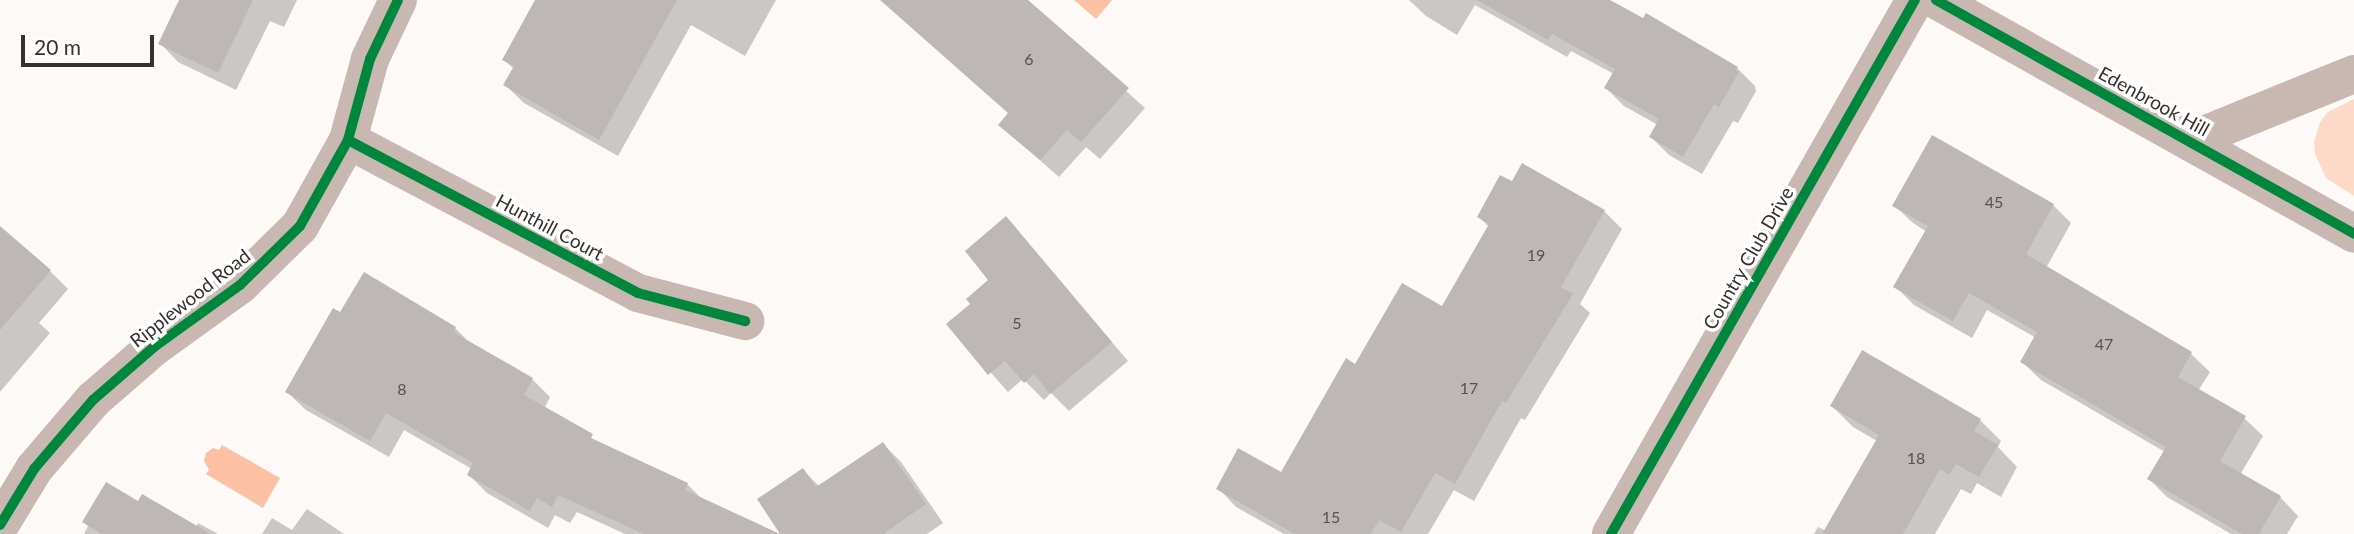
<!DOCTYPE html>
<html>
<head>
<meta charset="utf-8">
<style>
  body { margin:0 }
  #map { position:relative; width:2354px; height:534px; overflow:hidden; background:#fdf9f7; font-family:Lato,sans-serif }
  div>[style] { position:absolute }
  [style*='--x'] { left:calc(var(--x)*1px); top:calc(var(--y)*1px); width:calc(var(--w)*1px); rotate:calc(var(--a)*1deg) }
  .green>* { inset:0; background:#fdd9c8 }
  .water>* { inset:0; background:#fcc1a5 }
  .shadow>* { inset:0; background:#0003 }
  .building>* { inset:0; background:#bdb8b5 }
  .street>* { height:38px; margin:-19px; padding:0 19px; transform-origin:19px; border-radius:19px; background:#c8b8b1 }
  .cycleway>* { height:10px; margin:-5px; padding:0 5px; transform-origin:5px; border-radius:5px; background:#00873e }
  span { translate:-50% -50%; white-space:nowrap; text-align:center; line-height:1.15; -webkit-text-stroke:7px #fff; paint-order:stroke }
  .number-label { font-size:16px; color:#585350 }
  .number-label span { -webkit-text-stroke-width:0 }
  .street-label { font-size:19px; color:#37312e }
  .scale { position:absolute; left:21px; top:35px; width:133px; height:32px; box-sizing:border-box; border:4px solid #37312e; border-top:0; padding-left:9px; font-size:21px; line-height:24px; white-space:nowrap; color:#37312e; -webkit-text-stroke:5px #fff; paint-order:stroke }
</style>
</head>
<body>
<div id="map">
  <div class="green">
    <i style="clip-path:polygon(2354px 99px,2354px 196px,2326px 178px,2315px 154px,2314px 142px,2320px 122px,2328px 112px)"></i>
  </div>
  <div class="water">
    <i style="clip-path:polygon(1074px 0,1112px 0,1096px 19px)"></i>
    <i style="clip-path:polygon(222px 445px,280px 478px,263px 508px,206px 474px,209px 470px,204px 461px,206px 453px,213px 448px,219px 450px)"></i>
  </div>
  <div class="shadow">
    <i style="clip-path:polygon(181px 0,297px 0,284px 27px,270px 21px,236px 90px,178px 62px,160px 43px)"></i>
    <i style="clip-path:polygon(537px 0,776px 0,745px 56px,691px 25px,618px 156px,524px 103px,505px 85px,514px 69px,504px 60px)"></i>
    <i style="clip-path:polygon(908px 0,1025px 0,1145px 108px,1100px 159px,1086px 147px,1059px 177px,1000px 125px,1010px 114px)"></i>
    <i style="clip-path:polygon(1409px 0,1606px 0,1737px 68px,1755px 86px,1756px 91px,1738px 123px,1733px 121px,1702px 174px,1669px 155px,1651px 137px,1658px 125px,1624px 106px,1606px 88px,1614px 74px,1571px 51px,1567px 57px,1475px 5px,1457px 35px,1426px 16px)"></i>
    <i style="clip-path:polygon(1512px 183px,1604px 211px,1622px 229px,1580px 304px,1590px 313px,1525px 420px,1521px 418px,1474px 501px,1454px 490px,1428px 534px,1284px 534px,1236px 507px,1218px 488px,1281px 475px,1356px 366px,1442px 308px,1489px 227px,1479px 217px)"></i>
    <i style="clip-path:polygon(1894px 205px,2053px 205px,2071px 223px,2046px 268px,2191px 354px,2210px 372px,2198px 391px,2244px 418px,2263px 436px,2240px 475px,2280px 497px,2298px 516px,2287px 534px,2231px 534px,2167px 497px,2149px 479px,2165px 452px,2041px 380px,2022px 362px,2036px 338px,1987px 310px,1972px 338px,1914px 305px,1896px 287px,1927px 232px,1913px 223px)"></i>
    <i style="clip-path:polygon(1006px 218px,1128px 361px,1069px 411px,1051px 393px,1044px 400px,1023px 379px,1008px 392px,948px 324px,973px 304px,991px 280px)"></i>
    <i style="clip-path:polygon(0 239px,50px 271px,68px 289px,39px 323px,50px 333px,0 392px)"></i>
    <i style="clip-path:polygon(341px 315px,455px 328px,472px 345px,532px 379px,550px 397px,545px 407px,601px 445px,687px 484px,704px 501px,758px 534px,625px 534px,577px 512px,570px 523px,555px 515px,548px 528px,487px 493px,469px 475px,472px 469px,404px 430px,389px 457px,306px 410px,287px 392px)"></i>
    <i style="clip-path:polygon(1832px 406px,1980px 420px,2001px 441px,1998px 447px,2017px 467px,2001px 497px,1977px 483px,1971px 494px,1961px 489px,1935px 534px,1814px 534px,1818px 527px,1826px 531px,1877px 441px,1853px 427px)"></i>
    <i style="clip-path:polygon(883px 444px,901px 462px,943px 523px,927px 534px,782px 534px,803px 470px,820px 487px)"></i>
    <i style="clip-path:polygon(139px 503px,196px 527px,198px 523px,218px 534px,84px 534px,88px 526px,84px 522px)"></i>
    <i style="clip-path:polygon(307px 509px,344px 534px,262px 534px,272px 518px,292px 530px)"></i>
  </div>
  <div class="building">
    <i style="clip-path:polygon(179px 0,253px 0,218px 73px,158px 44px)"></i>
    <i style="clip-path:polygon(535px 0,677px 0,599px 140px,503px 85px,514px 66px,502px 60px)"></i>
    <i style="clip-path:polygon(880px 0,1028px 0,1129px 88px,1081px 142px,1067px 130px,1040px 160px,998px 125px,1008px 113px)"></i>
    <i style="clip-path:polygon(1477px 0,1610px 0,1643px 18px,1646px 13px,1738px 67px,1736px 70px,1739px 72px,1719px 107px,1714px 104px,1683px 157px,1649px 137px,1659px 119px,1604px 88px,1615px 69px,1552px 34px,1548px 40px)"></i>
    <i style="clip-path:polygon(1932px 135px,2054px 204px,2026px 254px,2192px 352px,2178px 377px,2246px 416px,2220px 461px,2281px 496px,2259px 534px,2242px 534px,2147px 479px,2166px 447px,2020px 362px,2037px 332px,1969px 293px,1953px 321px,1893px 287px,1928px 226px,1892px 206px)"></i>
    <i style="clip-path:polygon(1522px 163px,1605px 210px,1561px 287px,1573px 294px,1506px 403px,1502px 401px,1455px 484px,1435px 473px,1401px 532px,1379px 520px,1371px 534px,1295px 534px,1216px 489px,1238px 448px,1281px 472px,1346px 358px,1355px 364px,1402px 283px,1442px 306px,1489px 224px,1477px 217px,1500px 175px,1512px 181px)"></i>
    <i style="clip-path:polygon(1006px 216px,1112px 342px,1050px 394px,1034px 374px,1024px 383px,1005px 361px,988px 375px,946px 324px,970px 304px,966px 299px,988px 280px,965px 251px)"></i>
    <i style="clip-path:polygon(0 226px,51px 270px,0 330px)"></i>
    <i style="clip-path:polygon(364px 272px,456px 327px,454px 331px,460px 336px,533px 378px,524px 395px,593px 434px,591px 438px,688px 483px,685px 490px,780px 534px,644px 534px,558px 495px,552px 507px,537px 498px,530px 511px,467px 475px,473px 463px,386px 413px,370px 441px,285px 392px,333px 308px,340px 312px)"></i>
    <i style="clip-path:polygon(1862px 350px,1981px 419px,1974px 431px,1998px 445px,1979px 477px,1956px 464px,1949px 475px,1940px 469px,1903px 534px,1822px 534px,1879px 435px,1830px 406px)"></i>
    <i style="clip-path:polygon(883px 442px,926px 504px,883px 534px,780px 534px,757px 499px,803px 468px,816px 487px)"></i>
    <i style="clip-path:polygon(106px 482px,138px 501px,142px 494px,211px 534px,102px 534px,82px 522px)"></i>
  </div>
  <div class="street">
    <i style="--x:1936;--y:0;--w:479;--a:29.2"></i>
    <i style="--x:348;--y:140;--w:328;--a:27.8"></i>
    <i style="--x:638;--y:293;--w:111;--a:14.7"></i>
    <i style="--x:2189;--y:141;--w:178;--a:-22.1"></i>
    <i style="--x:0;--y:525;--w:66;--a:-58.7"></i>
    <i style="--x:34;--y:469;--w:91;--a:-49.5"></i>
    <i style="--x:93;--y:400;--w:81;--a:-41"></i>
    <i style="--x:154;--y:347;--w:106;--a:-35.8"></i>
    <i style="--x:240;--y:285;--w:84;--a:-44.5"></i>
    <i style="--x:300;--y:226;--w:98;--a:-60.8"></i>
    <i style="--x:348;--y:140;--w:84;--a:-74.8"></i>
    <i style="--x:370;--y:59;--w:65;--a:-64.6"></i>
    <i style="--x:1611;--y:534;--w:614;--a:-60.35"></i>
  </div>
  <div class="cycleway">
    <i style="--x:1936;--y:0;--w:479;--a:29.2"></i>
    <i style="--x:348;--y:140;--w:328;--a:27.8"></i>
    <i style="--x:638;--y:293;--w:111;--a:14.7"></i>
    <i style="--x:0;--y:525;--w:66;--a:-58.7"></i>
    <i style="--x:34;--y:469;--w:91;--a:-49.5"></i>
    <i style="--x:93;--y:400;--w:81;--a:-41"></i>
    <i style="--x:154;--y:347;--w:106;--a:-35.8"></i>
    <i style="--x:240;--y:285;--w:84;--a:-44.5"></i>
    <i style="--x:300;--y:226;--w:98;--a:-60.8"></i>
    <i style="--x:348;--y:140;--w:84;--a:-74.8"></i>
    <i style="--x:370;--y:59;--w:65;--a:-64.6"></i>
    <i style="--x:1611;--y:534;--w:614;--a:-60.35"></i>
  </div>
  <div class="number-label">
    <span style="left:1029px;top:59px">6</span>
    <span style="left:1994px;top:202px">45</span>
    <span style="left:1536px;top:255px">19</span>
    <span style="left:1017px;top:323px">5</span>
    <span style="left:2104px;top:344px">47</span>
    <span style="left:1469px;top:388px">17</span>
    <span style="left:402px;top:389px">8</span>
    <span style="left:1916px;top:458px">18</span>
    <span style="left:1331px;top:517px">15</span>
  </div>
  <div class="street-label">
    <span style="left:2154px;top:101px;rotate:29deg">Edenbrook Hill</span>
    <span style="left:550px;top:227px;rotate:28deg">Hunthill Court</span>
    <span style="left:1748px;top:258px;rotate:-60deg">Country Club Drive</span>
    <span style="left:190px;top:298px;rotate:-38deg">Ripplewood Road</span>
  </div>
  <div class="scale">20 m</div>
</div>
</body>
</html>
